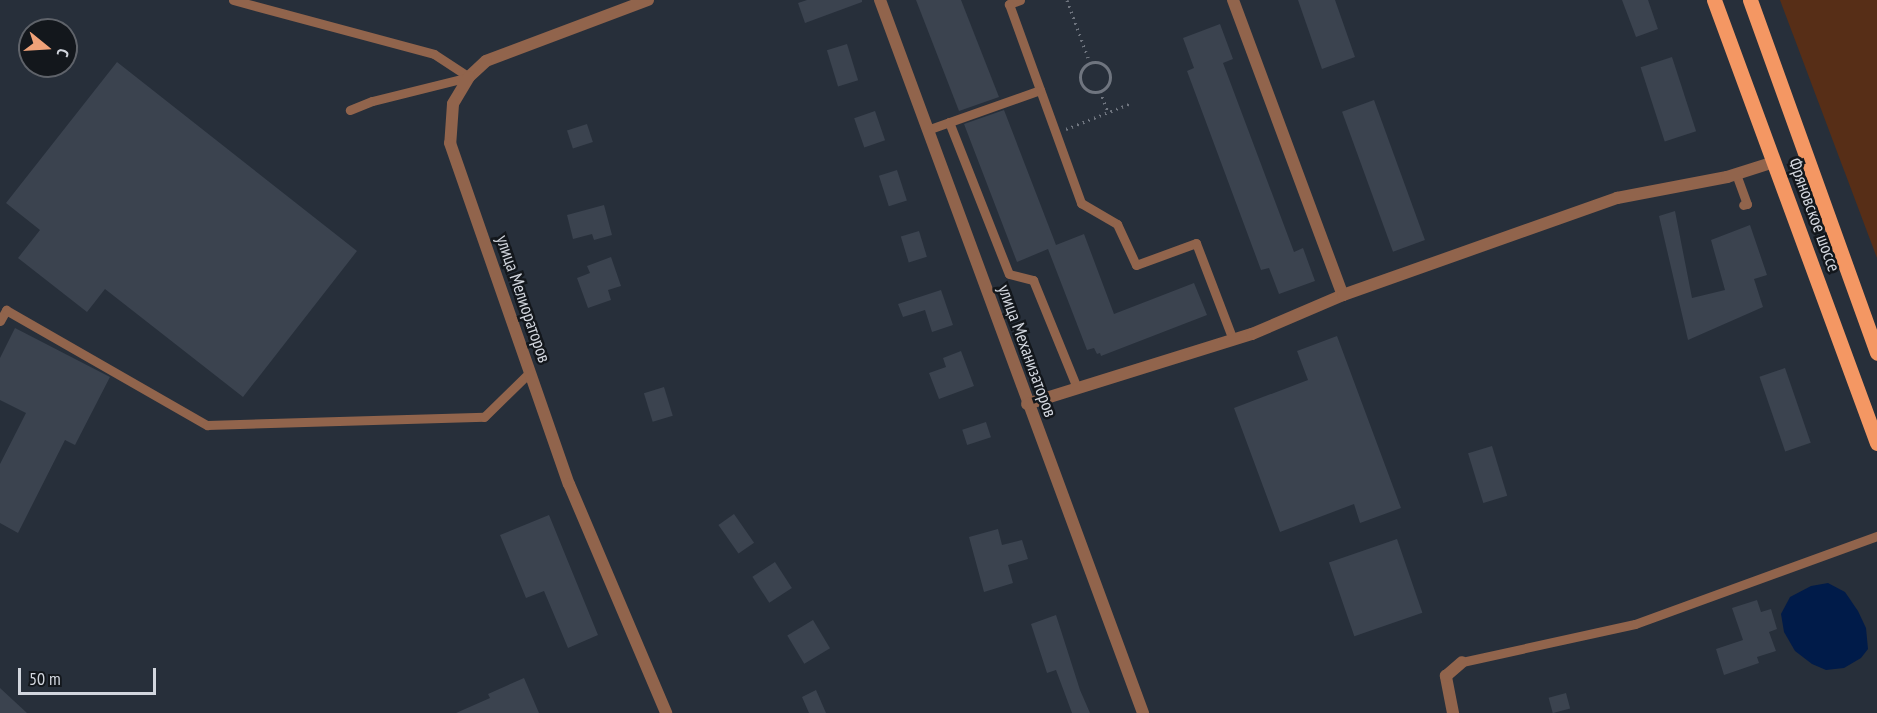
<!DOCTYPE html>
<html>
<head>
<meta charset="utf-8">
<style>
  body { margin:0 }
  #map { position:relative; width:1877px; height:713px; overflow:hidden; background:#272f3a; font-family:"PT Sans Narrow",sans-serif }
  div>[style] { position:absolute }
  [style*='--x'] { left:calc(var(--x)*1px); top:calc(var(--y)*1px); width:calc(var(--w)*1px); rotate:calc(var(--a)*1deg) }
  .green>* { inset:0; background:#572e17 }
  .water>* { inset:0; background:#001b49 }
  .building>* { inset:0; background:#3b434f; transform-origin:0 0 }
  .path>* { height:3px; margin-top:-1.5px; transform-origin:0; background:repeating-linear-gradient(90deg,#6f757f 0 1.5px,transparent 0 6px) }
  .path>.ring { margin:-1.5px; padding:0; box-sizing:content-box; background:none; border:3px solid #6f757f; border-radius:50% }
  .service>* { height:9px; margin:-4.5px; padding:0 4.5px; transform-origin:4.5px; border-radius:4.5px; background:#91644c }
  .minor>* { height:12px; margin:-6px; padding:0 6px; transform-origin:6px; border-radius:6px; background:#91644c }
  .primary>* { height:15px; margin:-7.5px; padding:0 7.5px; transform-origin:7.5px; border-radius:7.5px; background:#f49763 }
  span { translate:-50% -50%; white-space:nowrap; text-align:center; line-height:1.15; -webkit-text-stroke:5px #13171c; paint-order:stroke }
  .street-label { font-size:18px; color:#d2d6de }
  .north { position:absolute; left:18px; top:18px; width:60px; height:60px; box-sizing:border-box; background:#13171c; border:2px solid #5f636a; border-radius:50%; rotate:108deg; font-size:16px; font-weight:700; line-height:24px; text-align:center; color:#d2d6de }
  .north::after { content:''; display:block; margin:auto; width:21px; height:27px; background:#f0a279; clip-path:polygon(50% 0,100% 100%,50% 72%,0 100%) }
  .scale { position:absolute; left:18px; top:668px; width:138px; height:27px; box-sizing:border-box; border:3px solid #d2d6de; border-top:0; padding-left:8px; font-size:18px; line-height:21px; white-space:nowrap; color:#d2d6de; -webkit-text-stroke:4px #13171c; paint-order:stroke }
</style>
</head>
<body>
<div id="map">
  <div class="green">
    <i style="clip-path:polygon(1780px 0,1877px 0,1877px 258px)"></i>
  </div>
  <div class="water">
    <i style="clip-path:polygon(1828px 583px,1845px 592px,1858px 611px,1866px 628px,1868px 649px,1861px 658px,1844px 668px,1826px 670px,1812px 664px,1795px 651px,1784px 632px,1781px 614px,1790px 597px,1811px 586px)"></i>
  </div>
  <div class="building">
    <i style="clip-path:polygon(807px 0,862px 0,862px 2px,805px 23px,798px 3px)"></i>
    <i style="clip-path:polygon(916px 0,961px 0,999px 97px,959px 111px)"></i>
    <i style="clip-path:polygon(1298px 0,1335px 0,1355px 57px,1322px 69px)"></i>
    <i style="clip-path:polygon(1622px 0,1648px 0,1658px 29px,1636px 37px)"></i>
    <i style="clip-path:polygon(1220px 24px,1233px 59px,1223px 63px,1294px 252px,1303px 248px,1315px 281px,1279px 294px,1269px 268px,1261px 270px,1187px 71px,1194px 68px,1183px 38px)"></i>
    <i style="left:847px;top:44px;width:38px;height:21px;rotate:73deg"></i>
    <i style="left:1672px;top:57px;width:78px;height:33px;rotate:72deg"></i>
    <i style="clip-path:polygon(117px 62px,357px 251px,243px 397px,105px 289px,87px 312px,18px 258px,40px 230px,6px 203px)"></i>
    <i style="left:1374px;top:100px;width:149px;height:34px;rotate:70deg"></i>
    <i style="clip-path:polygon(1004px 110px,1056px 245px,1084px 234px,1114px 314px,1194px 283px,1207px 315px,1101px 356px,1100px 353px,1097px 354px,1094px 348px,1087px 350px,1048px 249px,1017px 262px,964px 124px)"></i>
    <i style="left:875px;top:111px;width:31px;height:22px;rotate:71deg"></i>
    <i style="left:587px;top:124px;width:19px;height:21px;rotate:72deg"></i>
    <i style="left:897px;top:170px;width:32px;height:19px;rotate:72deg"></i>
    <i style="clip-path:polygon(604px 205px,612px 235px,594px 240px,592px 234px,573px 239px,567px 215px)"></i>
    <i style="clip-path:polygon(1675px 211px,1692px 298px,1725px 290px,1711px 240px,1750px 225px,1767px 275px,1754px 279px,1763px 307px,1688px 340px,1659px 216px)"></i>
    <i style="left:919px;top:231px;width:27px;height:19px;rotate:73deg"></i>
    <i style="clip-path:polygon(611px 257px,621px 286px,608px 290px,611px 300px,588px 308px,577px 278px,590px 273px,587px 266px)"></i>
    <i style="clip-path:polygon(941px 290px,953px 325px,932px 332px,925px 310px,903px 317px,898px 304px)"></i>
    <i style="clip-path:polygon(15px 328px,110px 377px,75px 445px,65px 440px,18px 533px,0 523px,0 464px,26px 413px,0 400px,0 358px)"></i>
    <i style="clip-path:polygon(1337px 336px,1401px 508px,1360px 523px,1354px 504px,1280px 532px,1234px 408px,1308px 380px,1297px 351px)"></i>
    <i style="clip-path:polygon(961px 351px,974px 386px,939px 399px,929px 373px,946px 367px,943px 358px)"></i>
    <i style="left:1785px;top:368px;width:79px;height:27px;rotate:71deg"></i>
    <i style="left:664px;top:387px;width:30px;height:21px;rotate:73deg"></i>
    <i style="left:986px;top:422px;width:16px;height:25px;rotate:72deg"></i>
    <i style="left:1492px;top:446px;width:52px;height:25px;rotate:73deg"></i>
    <i style="left:734px;top:514px;width:35px;height:19px;rotate:55deg"></i>
    <i style="clip-path:polygon(549px 515px,598px 635px,568px 648px,544px 591px,526px 598px,500px 535px)"></i>
    <i style="clip-path:polygon(998px 529px,1002px 545px,1022px 540px,1028px 559px,1008px 565px,1013px 583px,984px 592px,969px 537px)"></i>
    <i style="left:1397px;top:539px;width:78px;height:72px;rotate:71deg"></i>
    <i style="left:775px;top:562px;width:31px;height:27px;rotate:57deg"></i>
    <i style="clip-path:polygon(1757px 600px,1761px 612px,1771px 609px,1777px 629px,1769px 632px,1776px 651px,1757px 657px,1759px 663px,1724px 675px,1716px 649px,1743px 640px,1732px 608px)"></i>
    <i style="clip-path:polygon(1056px 615px,1080px 690px,1090px 713px,1072px 713px,1056px 670px,1047px 673px,1031px 624px)"></i>
    <i style="left:813px;top:620px;width:33px;height:30px;rotate:59deg"></i>
    <i style="clip-path:polygon(524px 678px,539px 713px,456px 713px,490px 698px,488px 694px)"></i>
    <i style="clip-path:polygon(0 688px,27px 713px,0 713px)"></i>
    <i style="clip-path:polygon(816px 690px,826px 713px,809px 713px,802px 697px)"></i>
    <i style="left:1566px;top:693px;width:16px;height:18px;rotate:75deg"></i>
  </div>
  <div class="path">
    <i style="--x:1067;--y:0;--w:67;--a:69.9"></i>
    <i class="ring" style="left:1080px;top:62px;width:27px;height:27px"></i>
    <i style="--x:1100;--y:91;--w:22;--a:69"></i>
    <i style="--x:1066;--y:129;--w:68;--a:-21.6"></i>
  </div>
  <div class="service">
    <i style="--x:233;--y:0;--w:208;--a:15"></i>
    <i style="--x:434;--y:54;--w:42;--a:33.3"></i>
    <i style="--x:469;--y:77;--w:100;--a:166.1"></i>
    <i style="--x:372;--y:101;--w:24;--a:158"></i>
    <i style="--x:1020;--y:0;--w:12;--a:160"></i>
    <i style="--x:1009;--y:4;--w:212;--a:70.1"></i>
    <i style="--x:1081;--y:203;--w:42;--a:30.3"></i>
    <i style="--x:1117;--y:224;--w:45;--a:65.1"></i>
    <i style="--x:1136;--y:265;--w:64;--a:-20.1"></i>
    <i style="--x:1196;--y:243;--w:104;--a:69.1"></i>
    <i style="--x:949;--y:122;--w:163;--a:68.5"></i>
    <i style="--x:1009;--y:274;--w:25;--a:14"></i>
    <i style="--x:1033;--y:280;--w:117;--a:67.8"></i>
    <i style="--x:927;--y:130;--w:120;--a:-19.5"></i>
    <i style="--x:1736;--y:174;--w:32;--a:70"></i>
    <i style="--x:1747;--y:204;--w:4;--a:166"></i>
    <i style="--x:0;--y:321;--w:13;--a:-61"></i>
    <i style="--x:6;--y:310;--w:232;--a:29.8"></i>
    <i style="--x:207;--y:425;--w:277;--a:-1.7"></i>
    <i style="--x:484;--y:417;--w:64;--a:-44.4"></i>
    <i style="--x:1462;--y:662;--w:177;--a:-12.4"></i>
    <i style="--x:1635;--y:624;--w:258;--a:-20"></i>
  </div>
  <div class="minor">
    <i style="--x:648;--y:0;--w:173;--a:159.4"></i>
    <i style="--x:486;--y:61;--w:23;--a:137"></i>
    <i style="--x:469;--y:77;--w:31;--a:121"></i>
    <i style="--x:453;--y:104;--w:39;--a:94"></i>
    <i style="--x:450;--y:143;--w:361;--a:70.8"></i>
    <i style="--x:569;--y:484;--w:249;--a:67"></i>
    <i style="--x:880;--y:0;--w:760;--a:69.75"></i>
    <i style="--x:1233;--y:0;--w:315;--a:69.6"></i>
    <i style="--x:1027;--y:404;--w:236;--a:-17.3"></i>
    <i style="--x:1252;--y:334;--w:99;--a:-23.2"></i>
    <i style="--x:1343;--y:295;--w:291;--a:-19.5"></i>
    <i style="--x:1617;--y:198;--w:112;--a:-10.8"></i>
    <i style="--x:1727;--y:177;--w:49;--a:-17.7"></i>
    <i style="--x:1453;--y:713;--w:38;--a:-101"></i>
    <i style="--x:1446;--y:676;--w:21;--a:-41"></i>
  </div>
  <div class="primary">
    <i style="--x:1714;--y:0;--w:472;--a:69.8"></i>
    <i style="--x:1750;--y:0;--w:375;--a:70.2"></i>
  </div>
  <div class="street-label">
    <span style="left:1814px;top:215px;rotate:70deg">Фряновское шоссе</span>
    <span style="left:523px;top:299px;rotate:71deg">улица Мелиораторов</span>
    <span style="left:1027px;top:351px;rotate:70deg">улица Механизаторов</span>
  </div>
  <div class="north">С</div>
  <div class="scale">50 m</div>
</div>
</body>
</html>
